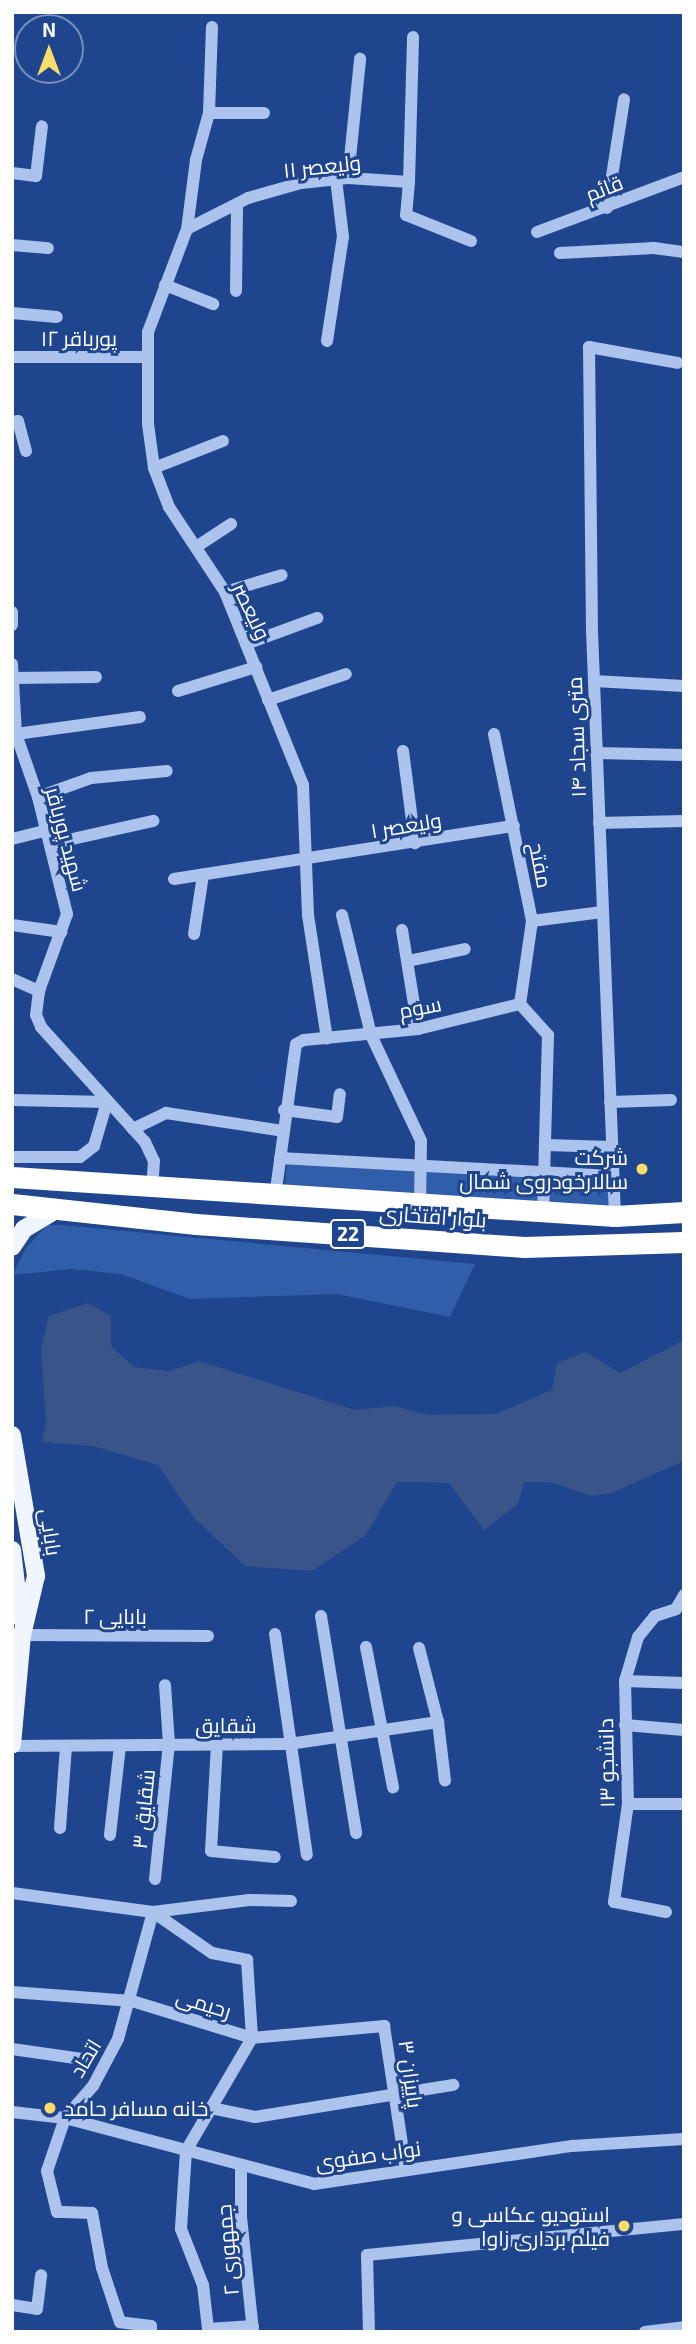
<!DOCTYPE html>
<html>
<head>
<meta charset="utf-8">
<style>
  body { margin:0 }
  #map { position:relative; width:696px; height:2344px; overflow:hidden; background:#1e458d; font-family:"Exo 2",Cairo,sans-serif }
  div>[style] { position:absolute }
  [style*='--x'] { left:calc(var(--x)*1px); top:calc(var(--y)*1px); width:calc(var(--w)*1px); rotate:calc(var(--a)*1deg) }
  .green>* { inset:0; background:#315eaa }
  .water>* { inset:0; background:#385489 }
  .minor>* { height:12px; margin:-6px; padding:0 6px; transform-origin:6px; border-radius:6px; background:#abc3ed }
  .major>* { height:18px; margin:-9px; padding:0 9px; transform-origin:9px; border-radius:9px; background:#f1f5ff }
  .highway>* { height:21px; margin:-10.5px; padding:0 10.5px; transform-origin:10.5px; border-radius:10.5px; background:#fff }
  .dots>* { width:19px; height:19px; translate:-50% -50%; box-sizing:border-box; border:4px solid #1e458d; border-radius:50% }
  span { translate:-50% -50%; white-space:nowrap; text-align:center; line-height:1.15; -webkit-text-stroke:6px #1e458d; paint-order:stroke }
  .shield-label span { padding:2px 5px; background:#1e458d; border:2px solid; border-radius:5px; -webkit-text-stroke-width:0 }
  .shield-label { font-size:19px; color:#fff; font-weight:700 }
  .street-label { font-size:21px; color:#fff }
  .poi-label { font-size:21px; color:#fff }
  .right { translate:-100% -50%; text-align:right }
  .left { translate:0 -50%; text-align:left }
  .frame { position:absolute; inset:0; border:14px solid #fff; pointer-events:none }
  .north { position:absolute; left:14px; top:14px; width:70px; height:70px; box-sizing:border-box; background:#1e458d; border:2px solid #788fbb; border-radius:50%; rotate:0deg; font-size:19px; font-weight:700; line-height:28px; text-align:center; color:#fff }
  .north::after { content:''; display:block; margin:auto; width:24px; height:32px; background:#fcdd6a; clip-path:polygon(50% 0,100% 100%,50% 72%,0 100%) }
</style>
</head>
<body>
<div id="map">
  <div class="green">
    <i style="clip-path:polygon(287px 1162px,611px 1177px,612px 1211px,285px 1188px)"></i>
    <i style="clip-path:polygon(47px 1225px,62px 1225px,475px 1264px,450px 1317px,337px 1294px,190px 1299px,121px 1274px,71px 1269px,13px 1275px,25px 1249px)"></i>
  </div>
  <div class="water">
    <i style="clip-path:polygon(88px 1303px,111px 1316px,111px 1346px,134px 1367px,170px 1371px,199px 1361px,355px 1410px,395px 1406px,428px 1415px,496px 1414px,552px 1390px,557px 1363px,585px 1352px,620px 1373px,684px 1340px,684px 1461px,611px 1493px,591px 1496px,553px 1483px,524px 1482px,518px 1504px,484px 1530px,449px 1483px,397px 1482px,366px 1535px,312px 1571px,245px 1566px,194px 1518px,158px 1465px,93px 1446px,42px 1442px,46px 1422px,41px 1349px,49px 1316px)"></i>
  </div>
  <div class="minor">
    <i style="--x:212;--y:27;--w:86;--a:92"></i>
    <i style="--x:209;--y:113;--w:49;--a:105.5"></i>
    <i style="--x:196;--y:160;--w:70;--a:97.4"></i>
    <i style="--x:187;--y:229;--w:110;--a:110.7"></i>
    <i style="--x:148;--y:332;--w:92;--a:90"></i>
    <i style="--x:148;--y:424;--w:44;--a:82.2"></i>
    <i style="--x:154;--y:468;--w:42;--a:69"></i>
    <i style="--x:169;--y:507;--w:102;--a:56.6"></i>
    <i style="--x:225;--y:592;--w:208;--a:68"></i>
    <i style="--x:303;--y:785;--w:130;--a:87.8"></i>
    <i style="--x:308;--y:915;--w:125;--a:81.3"></i>
    <i style="--x:209;--y:113;--w:55;--a:0"></i>
    <i style="--x:12;--y:173;--w:24;--a:7"></i>
    <i style="--x:36;--y:176;--w:50;--a:-83.2"></i>
    <i style="--x:348;--y:178;--w:120;--a:-84.2"></i>
    <i style="--x:409;--y:182;--w:145;--a:-88.4"></i>
    <i style="--x:607;--y:208;--w:110;--a:-81.1"></i>
    <i style="--x:187;--y:229;--w:68;--a:-26.9"></i>
    <i style="--x:248;--y:198;--w:55;--a:-15.8"></i>
    <i style="--x:301;--y:183;--w:47;--a:-6.1"></i>
    <i style="--x:348;--y:178;--w:61;--a:3.8"></i>
    <i style="--x:409;--y:182;--w:33;--a:95"></i>
    <i style="--x:406;--y:215;--w:70;--a:21.8"></i>
    <i style="--x:537;--y:232;--w:157;--a:-20.5"></i>
    <i style="--x:12;--y:245;--w:36;--a:5"></i>
    <i style="--x:560;--y:253;--w:94;--a:-3"></i>
    <i style="--x:654;--y:248;--w:30;--a:8"></i>
    <i style="--x:165;--y:285;--w:52;--a:21.6"></i>
    <i style="--x:236;--y:291;--w:87;--a:-89.3"></i>
    <i style="--x:12;--y:313;--w:45;--a:5.1"></i>
    <i style="--x:327;--y:341;--w:105;--a:-81.3"></i>
    <i style="--x:343;--y:237;--w:58;--a:-96.9"></i>
    <i style="--x:12;--y:357;--w:133;--a:0"></i>
    <i style="--x:12;--y:422;--w:6;--a:-9"></i>
    <i style="--x:18;--y:421;--w:31;--a:75"></i>
    <i style="--x:154;--y:468;--w:74;--a:-21.4"></i>
    <i style="--x:196;--y:547;--w:42;--a:-33.3"></i>
    <i style="--x:225;--y:592;--w:59;--a:-16.6"></i>
    <i style="--x:12;--y:612;--w:13;--a:90"></i>
    <i style="--x:246;--y:644;--w:76;--a:-20.1"></i>
    <i style="--x:12;--y:664;--w:70;--a:86.7"></i>
    <i style="--x:16;--y:734;--w:67;--a:70.8"></i>
    <i style="--x:38;--y:797;--w:121;--a:76.1"></i>
    <i style="--x:67;--y:914;--w:82;--a:110"></i>
    <i style="--x:39;--y:991;--w:24;--a:97"></i>
    <i style="--x:36;--y:1015;--w:13;--a:67"></i>
    <i style="--x:41;--y:1027;--w:155;--a:47.9"></i>
    <i style="--x:145;--y:1142;--w:21;--a:65"></i>
    <i style="--x:154;--y:1161;--w:26;--a:94"></i>
    <i style="--x:13;--y:678;--w:83;--a:-0.7"></i>
    <i style="--x:594;--y:681;--w:90;--a:3.2"></i>
    <i style="--x:178;--y:691;--w:82;--a:-17.1"></i>
    <i style="--x:268;--y:700;--w:82;--a:-18.4"></i>
    <i style="--x:16;--y:734;--w:125;--a:-7.8"></i>
    <i style="--x:494;--y:734;--w:191;--a:78.5"></i>
    <i style="--x:532;--y:921;--w:84;--a:98.2"></i>
    <i style="--x:403;--y:751;--w:93;--a:82.6"></i>
    <i style="--x:596;--y:753;--w:88;--a:1.3"></i>
    <i style="--x:38;--y:797;--w:56;--a:-19.7"></i>
    <i style="--x:91;--y:778;--w:76;--a:-5.3"></i>
    <i style="--x:599;--y:823;--w:85;--a:-1.3"></i>
    <i style="--x:12;--y:839;--w:36;--a:-14"></i>
    <i style="--x:50;--y:844;--w:106;--a:-12.6"></i>
    <i style="--x:174;--y:879;--w:344;--a:-8.9"></i>
    <i style="--x:342;--y:915;--w:123;--a:76.4"></i>
    <i style="--x:371;--y:1035;--w:117;--a:64.7"></i>
    <i style="--x:421;--y:1141;--w:62;--a:90.9"></i>
    <i style="--x:532;--y:921;--w:71;--a:-7.3"></i>
    <i style="--x:12;--y:925;--w:50;--a:8"></i>
    <i style="--x:402;--y:930;--w:100;--a:80.8"></i>
    <i style="--x:194;--y:934;--w:60;--a:-81.3"></i>
    <i style="--x:408;--y:961;--w:58;--a:-11.9"></i>
    <i style="--x:12;--y:979;--w:30;--a:24"></i>
    <i style="--x:520;--y:1004;--w:42;--a:47.9"></i>
    <i style="--x:548;--y:1035;--w:177;--a:91.6"></i>
    <i style="--x:610;--y:1102;--w:61;--a:-1.9"></i>
    <i style="--x:284;--y:1110;--w:53;--a:7.5"></i>
    <i style="--x:337;--y:1117;--w:23;--a:-83"></i>
    <i style="--x:133;--y:1129;--w:37;--a:-26"></i>
    <i style="--x:166;--y:1113;--w:118;--a:8.7"></i>
    <i style="--x:546;--y:1145;--w:66;--a:1.7"></i>
    <i style="--x:12;--y:1157;--w:68;--a:0"></i>
    <i style="--x:80;--y:1157;--w:18;--a:-38"></i>
    <i style="--x:94;--y:1146;--w:46;--a:-73.5"></i>
    <i style="--x:107;--y:1102;--w:94;--a:-178.8"></i>
    <i style="--x:280;--y:1158;--w:333;--a:3.1"></i>
    <i style="--x:275;--y:1197;--w:154;--a:-82.2"></i>
    <i style="--x:296;--y:1044;--w:9;--a:-27"></i>
    <i style="--x:304;--y:1040;--w:115;--a:-5.5"></i>
    <i style="--x:418;--y:1029;--w:105;--a:-13.8"></i>
    <i style="--x:615;--y:1216;--w:585;--a:-92.25"></i>
    <i style="--x:592;--y:631;--w:284;--a:-90.6"></i>
    <i style="--x:589;--y:347;--w:90;--a:10.2"></i>
    <i style="--x:321;--y:1616;--w:220;--a:80.8"></i>
    <i style="--x:275;--y:1634;--w:223;--a:81.8"></i>
    <i style="--x:22;--y:1635;--w:186;--a:0.3"></i>
    <i style="--x:366;--y:1647;--w:143;--a:79.1"></i>
    <i style="--x:419;--y:1648;--w:76;--a:75.6"></i>
    <i style="--x:438;--y:1722;--w:59;--a:83.2"></i>
    <i style="--x:625;--y:1681;--w:59;--a:1.9"></i>
    <i style="--x:625;--y:1725;--w:59;--a:4.8"></i>
    <i style="--x:217;--y:1744;--w:107;--a:93.2"></i>
    <i style="--x:211;--y:1851;--w:64;--a:5.4"></i>
    <i style="--x:12;--y:1746;--w:277;--a:-0.4"></i>
    <i style="--x:289;--y:1744;--w:151;--a:-8.4"></i>
    <i style="--x:628;--y:1804;--w:56;--a:0"></i>
    <i style="--x:60;--y:1828;--w:81;--a:-85.8"></i>
    <i style="--x:110;--y:1835;--w:90;--a:-83.6"></i>
    <i style="--x:155;--y:1879;--w:136;--a:-84.1"></i>
    <i style="--x:169;--y:1744;--w:59;--a:-93.9"></i>
    <i style="--x:12;--y:1893;--w:142;--a:7.7"></i>
    <i style="--x:153;--y:1912;--w:72;--a:34.8"></i>
    <i style="--x:212;--y:1953;--w:36;--a:11"></i>
    <i style="--x:247;--y:1960;--w:78;--a:86.3"></i>
    <i style="--x:252;--y:2038;--w:131;--a:120.3"></i>
    <i style="--x:186;--y:2151;--w:78;--a:93.7"></i>
    <i style="--x:181;--y:2229;--w:60;--a:68.6"></i>
    <i style="--x:203;--y:2285;--w:44;--a:83.5"></i>
    <i style="--x:208;--y:2329;--w:45;--a:-3.8"></i>
    <i style="--x:666;--y:1912;--w:53;--a:-169.1"></i>
    <i style="--x:614;--y:1902;--w:99;--a:-81.9"></i>
    <i style="--x:628;--y:1804;--w:123;--a:-91.4"></i>
    <i style="--x:625;--y:1681;--w:46;--a:-73.5"></i>
    <i style="--x:638;--y:1637;--w:27;--a:-51"></i>
    <i style="--x:655;--y:1616;--w:22;--a:-18"></i>
    <i style="--x:676;--y:1609;--w:16;--a:-60"></i>
    <i style="--x:12;--y:1992;--w:120;--a:4.3"></i>
    <i style="--x:132;--y:2001;--w:126;--a:17.1"></i>
    <i style="--x:252;--y:2038;--w:133;--a:-5.2"></i>
    <i style="--x:384;--y:2026;--w:145;--a:81.3"></i>
    <i style="--x:12;--y:2049;--w:71;--a:8.1"></i>
    <i style="--x:211;--y:2108;--w:45;--a:11.6"></i>
    <i style="--x:255;--y:2117;--w:201;--a:-9.2"></i>
    <i style="--x:12;--y:2112;--w:53;--a:6.5"></i>
    <i style="--x:65;--y:2118;--w:258;--a:14.8"></i>
    <i style="--x:314;--y:2184;--w:261;--a:-8.4"></i>
    <i style="--x:572;--y:2146;--w:112;--a:-3.6"></i>
    <i style="--x:241;--y:2165;--w:52;--a:90"></i>
    <i style="--x:241;--y:2217;--w:115;--a:84"></i>
    <i style="--x:12;--y:2305;--w:25;--a:9"></i>
    <i style="--x:37;--y:2309;--w:34;--a:-83"></i>
    <i style="--x:151;--y:2332;--w:6;--a:-90"></i>
    <i style="--x:151;--y:2326;--w:31;--a:-173"></i>
    <i style="--x:120;--y:2322;--w:57;--a:-108.4"></i>
    <i style="--x:102;--y:2268;--w:56;--a:-100.3"></i>
    <i style="--x:92;--y:2213;--w:35;--a:-178"></i>
    <i style="--x:57;--y:2212;--w:42;--a:-103.7"></i>
    <i style="--x:47;--y:2171;--w:56;--a:-71.2"></i>
    <i style="--x:65;--y:2118;--w:43;--a:-48.8"></i>
    <i style="--x:93;--y:2086;--w:53;--a:-62"></i>
    <i style="--x:118;--y:2039;--w:132;--a:-74.6"></i>
    <i style="--x:153;--y:1912;--w:97;--a:-7.1"></i>
    <i style="--x:249;--y:1900;--w:42;--a:1.4"></i>
    <i style="--x:369;--y:2332;--w:77;--a:-91.5"></i>
    <i style="--x:367;--y:2255;--w:319;--a:-5.6"></i>
    <i style="--x:645;--y:2332;--w:39;--a:-7"></i>
  </div>
  <div class="major">
    <i style="--x:12;--y:1247;--w:22;--a:-56"></i>
    <i style="--x:24;--y:1229;--w:39;--a:-31"></i>
    <i style="--x:12;--y:1435;--w:143;--a:80.3"></i>
    <i style="--x:36;--y:1576;--w:61;--a:103.3"></i>
    <i style="--x:22;--y:1635;--w:110;--a:95.2"></i>
    <i style="--x:12;--y:1550;--w:68;--a:83.3"></i>
  </div>
  <div class="highway">
    <i style="--x:12;--y:1177;--w:604;--a:3.7"></i>
    <i style="--x:615;--y:1216;--w:69;--a:-3.3"></i>
    <i style="--x:12;--y:1204;--w:185;--a:6.2"></i>
    <i style="--x:196;--y:1224;--w:329;--a:4"></i>
    <i style="--x:524;--y:1247;--w:160;--a:-1.8"></i>
  </div>
  <div class="dots">
    <i style="left:642px;top:1169px;background:#fcdd6a"></i>
    <i style="left:50px;top:2108px;background:#fcdd6a"></i>
    <i style="left:624px;top:2226px;background:#fcdd6a"></i>
  </div>
  <div class="shield-label">
    <span style="left:348px;top:1234px">22</span>
  </div>
  <div class="street-label">
    <span style="left:322px;top:166px;rotate:-6deg">ولیعصر ۱۱</span>
    <span style="left:604px;top:188px;rotate:-21deg">قائم</span>
    <span style="left:79px;top:338px">پورباقر ۱۲</span>
    <span style="left:252px;top:611px;rotate:65deg">ولیعصر</span>
    <span style="left:576px;top:737px;rotate:-92deg">۱۴ متری سجاد</span>
    <span style="left:406px;top:825px;rotate:-9deg">ولیعصر ۱</span>
    <span style="left:67px;top:839px;rotate:75deg">شهید پورباقر</span>
    <span style="left:541px;top:865px;rotate:79deg">مفتح</span>
    <span style="left:420px;top:1007px;rotate:-11deg">سوم</span>
    <span style="left:433px;top:1216px;rotate:4deg">بلوار افتخاری</span>
    <span style="left:51px;top:1532px;rotate:81deg">بابایی</span>
    <span style="left:115px;top:1616px">بابایی ۲</span>
    <span style="left:226px;top:1725px">شقایق</span>
    <span style="left:606px;top:1763px;rotate:-91deg">دانشجو ۱۳</span>
    <span style="left:143px;top:1809px;rotate:-84deg">شقایق ۳</span>
    <span style="left:204px;top:2003px;rotate:17deg">رحیمی</span>
    <span style="left:85px;top:2058px;rotate:-59deg">اتحاد</span>
    <span style="left:411px;top:2074px;rotate:82deg">پاییزان ۳</span>
    <span style="left:368px;top:2155px;rotate:-8deg">نواب صفوی</span>
    <span style="left:227px;top:2250px;rotate:-95deg">جمهوری ۲</span>
  </div>
  <div class="poi-label">
    <span class="right" style="left:628px;top:1169px">شرکت<br>سالارخودروی شمال</span>
    <span class="left" style="left:64px;top:2108px">خانه مسافر حامد</span>
    <span class="right" style="left:610px;top:2226px">استودیو عکاسی و<br>فیلم برداری زاوا</span>
  </div>
  <div class="frame"></div>
  <div class="north">N</div>
</div>
</body>
</html>
